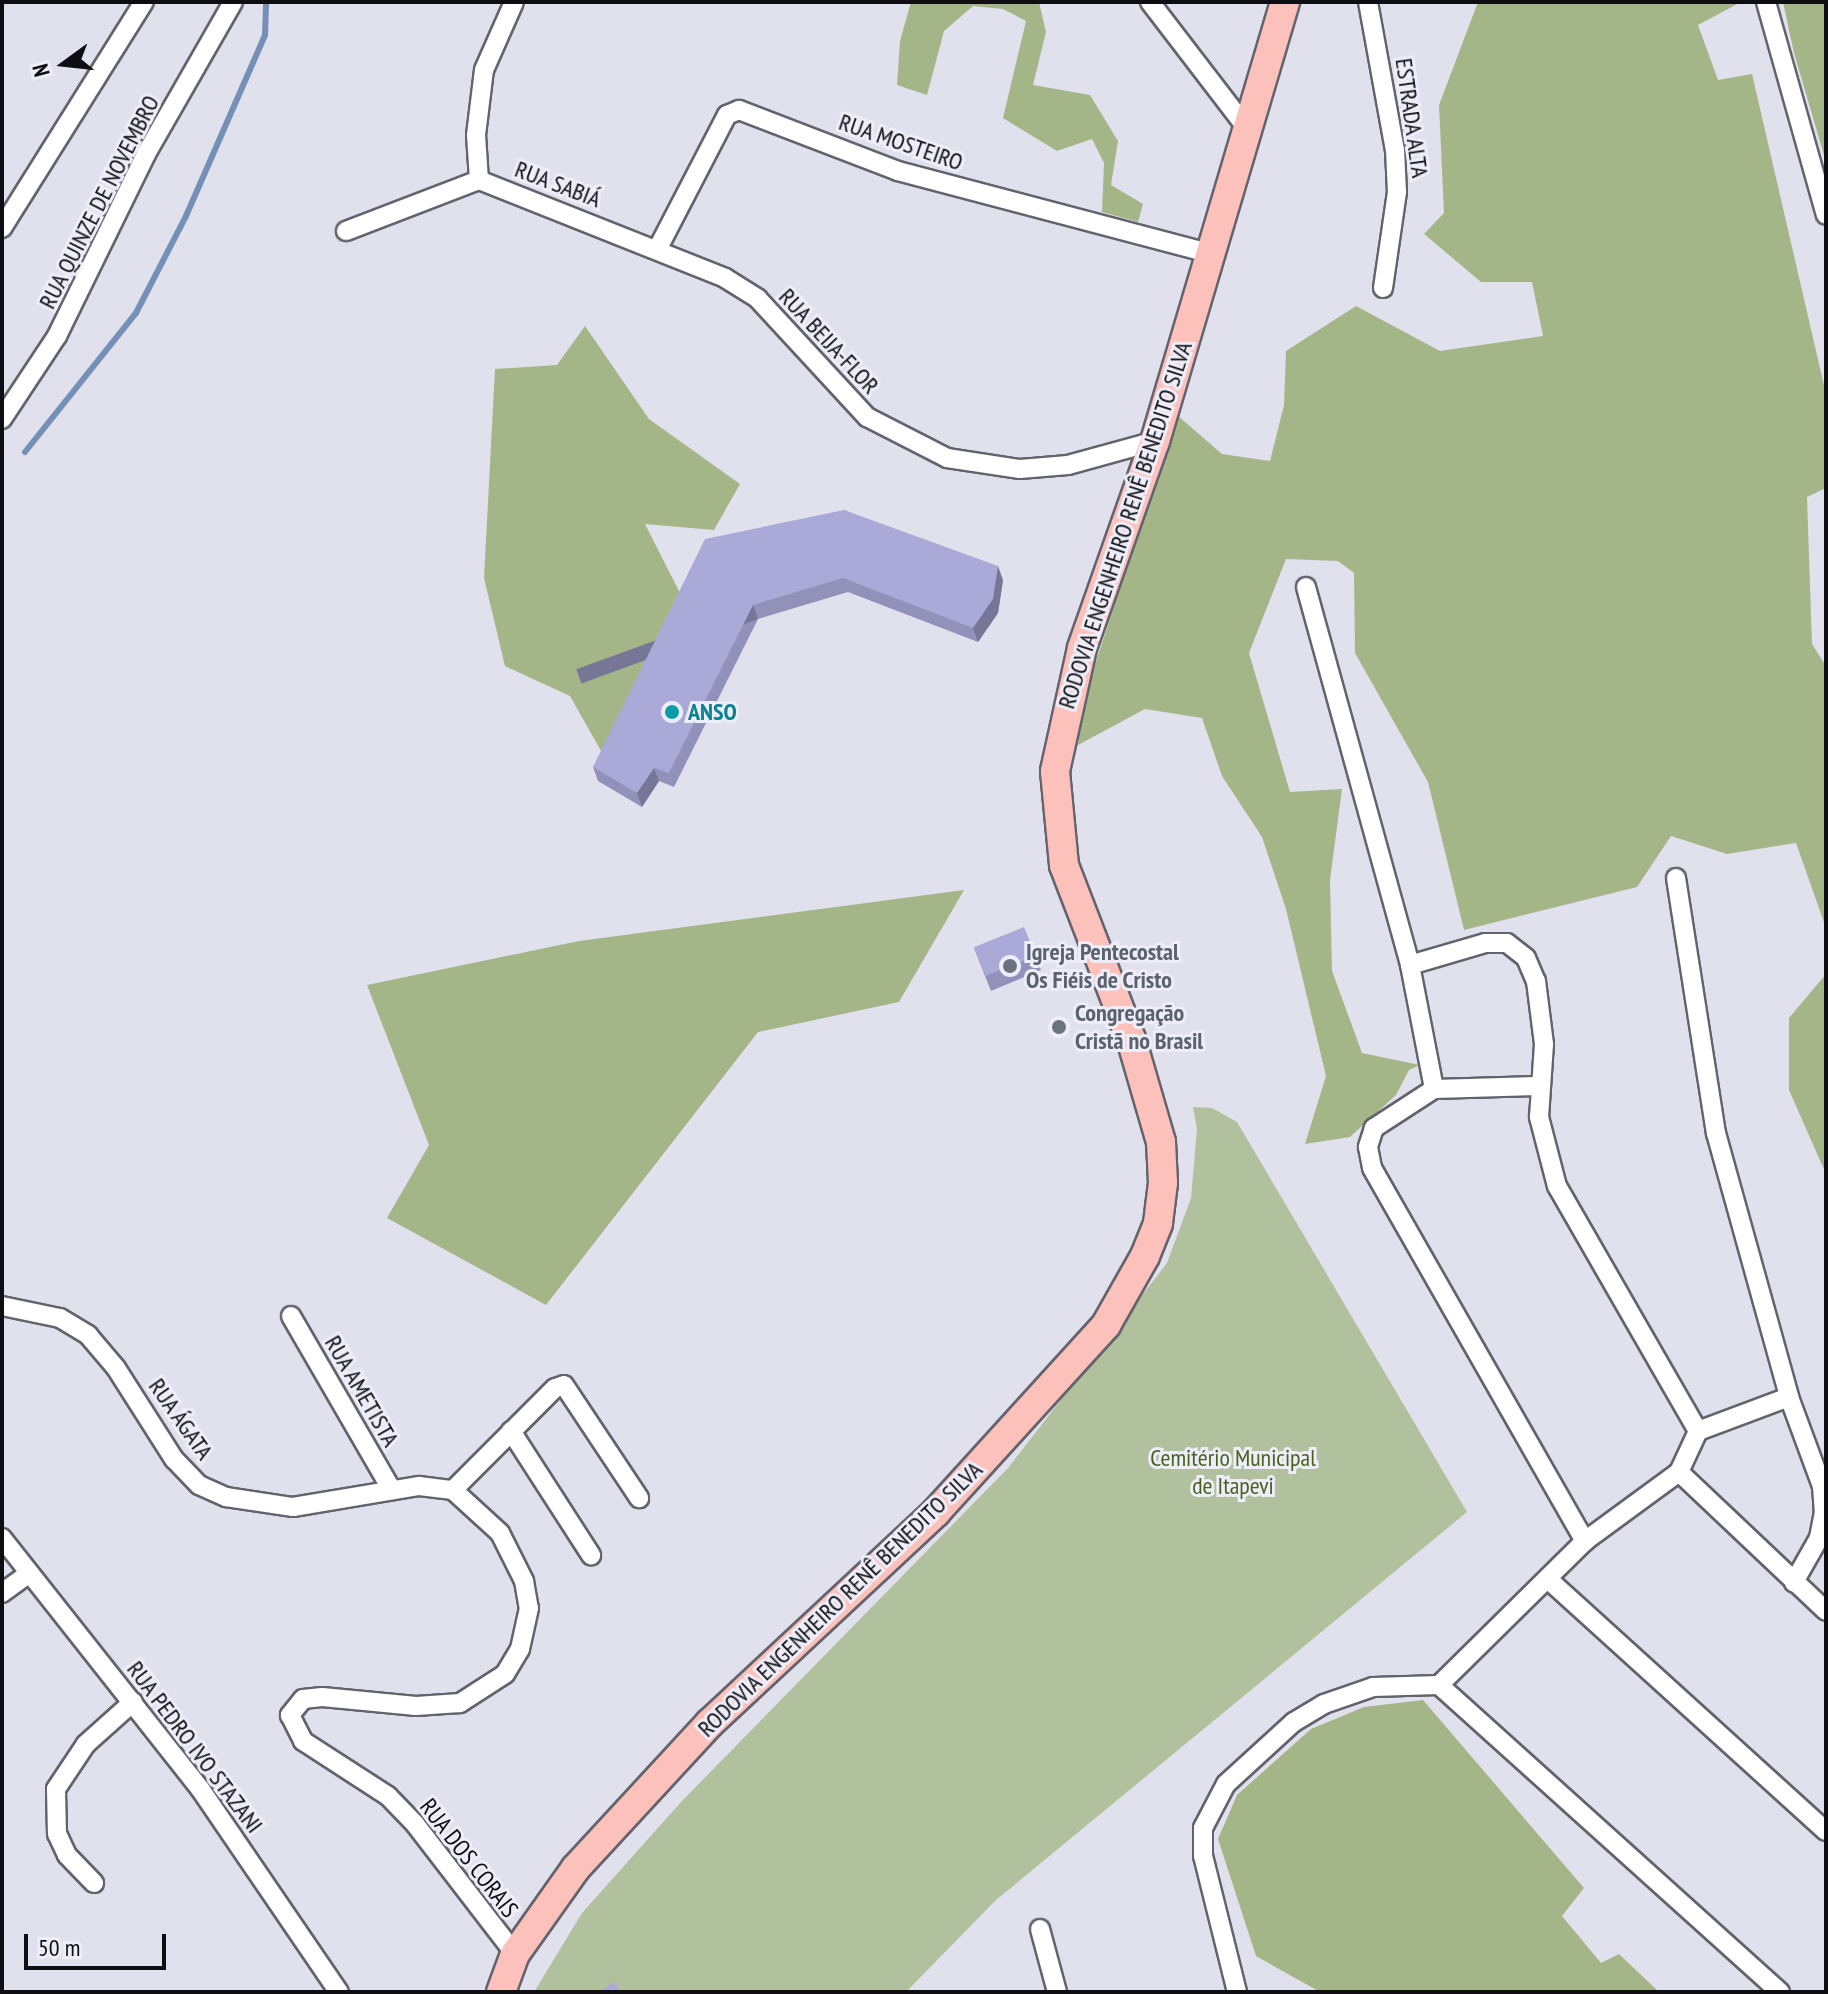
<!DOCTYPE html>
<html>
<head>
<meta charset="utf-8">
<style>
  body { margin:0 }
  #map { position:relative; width:1828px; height:1994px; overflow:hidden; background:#e1e1ed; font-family:"PT Sans Narrow",sans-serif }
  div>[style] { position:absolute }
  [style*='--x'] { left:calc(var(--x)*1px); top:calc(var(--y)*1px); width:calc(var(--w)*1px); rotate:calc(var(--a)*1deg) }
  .green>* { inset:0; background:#b2c19d }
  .forest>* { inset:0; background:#a4b688 }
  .stream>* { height:6px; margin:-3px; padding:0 3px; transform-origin:3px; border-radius:3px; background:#7590b7 }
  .roads { filter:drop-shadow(2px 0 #63636d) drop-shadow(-2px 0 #63636d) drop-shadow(0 2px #63636d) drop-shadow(0 -2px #63636d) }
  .street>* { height:18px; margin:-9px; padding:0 9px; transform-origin:9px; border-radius:9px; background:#fff }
  .primary>* { height:28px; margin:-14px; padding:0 14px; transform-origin:14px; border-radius:14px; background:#fdc1bb }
  .wall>* { inset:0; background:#9291b9 }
  .shaded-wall>* { inset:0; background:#777696; transform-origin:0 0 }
  .building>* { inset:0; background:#aaa9d7; transform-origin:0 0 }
  .dots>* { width:22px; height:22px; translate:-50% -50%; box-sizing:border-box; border:4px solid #eeeefa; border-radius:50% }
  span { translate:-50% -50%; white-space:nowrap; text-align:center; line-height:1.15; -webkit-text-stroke:6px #eeeefa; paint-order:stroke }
  .street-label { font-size:24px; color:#0e0d11 }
  .culture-label { font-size:24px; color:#0d838f; font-weight:700 }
  .left { translate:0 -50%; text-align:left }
  .worship-label { font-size:24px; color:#5b616d; font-weight:700 }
  .park-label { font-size:24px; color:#4a601c }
  .frame { position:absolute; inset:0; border:4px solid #0e0d11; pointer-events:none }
  .north { position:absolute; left:24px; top:24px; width:80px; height:80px; -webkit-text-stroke:6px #eeeefa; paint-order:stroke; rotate:255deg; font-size:22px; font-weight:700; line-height:32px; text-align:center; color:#0e0d11 }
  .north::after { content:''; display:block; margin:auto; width:28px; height:36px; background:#0e0d11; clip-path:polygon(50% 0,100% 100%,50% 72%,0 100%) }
  .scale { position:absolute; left:24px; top:1934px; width:142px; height:36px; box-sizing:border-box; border:4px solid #0e0d11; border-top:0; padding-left:10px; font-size:24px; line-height:28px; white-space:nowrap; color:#0e0d11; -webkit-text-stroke:6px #eeeefa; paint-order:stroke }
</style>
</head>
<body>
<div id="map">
  <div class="green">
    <i style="clip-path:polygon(1193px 1107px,1212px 1108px,1237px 1122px,1467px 1512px,996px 1900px,906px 1992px,534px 1992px,582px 1913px,681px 1802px,1008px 1468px,1167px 1263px,1191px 1198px,1197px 1129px)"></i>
  </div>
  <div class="forest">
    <i style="clip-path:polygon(911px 2px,1039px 2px,1046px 32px,1033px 85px,1090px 95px,1118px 141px,1111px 185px,1143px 204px,1138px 222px,1102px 212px,1104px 163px,1092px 139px,1057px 151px,1003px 118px,1026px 21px,1003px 9px,973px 6px,944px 31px,927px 95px,897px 85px,900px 41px)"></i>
    <i style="clip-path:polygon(1478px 2px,1741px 2px,1698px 25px,1718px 80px,1752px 74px,1826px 394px,1826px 488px,1807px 497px,1812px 644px,1826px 666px,1826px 928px,1796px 843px,1727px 854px,1671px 836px,1637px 887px,1464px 930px,1428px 782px,1355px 653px,1354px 573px,1338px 561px,1286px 559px,1249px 653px,1290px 792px,1342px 789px,1330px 880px,1332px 971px,1362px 1053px,1420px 1065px,1409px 1070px,1396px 1095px,1350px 1137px,1305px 1144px,1326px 1076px,1286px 909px,1262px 837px,1222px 776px,1202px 718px,1145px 709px,1078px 745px,1084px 698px,1177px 415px,1222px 454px,1270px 461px,1284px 405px,1286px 351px,1356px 306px,1440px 351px,1543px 336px,1532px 282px,1481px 282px,1424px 234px,1444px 213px,1439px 105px)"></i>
    <i style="clip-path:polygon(1783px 2px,1826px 2px,1826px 162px,1794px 53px)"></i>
    <i style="clip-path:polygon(585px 326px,649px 419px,740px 484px,714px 530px,645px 524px,684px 601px,605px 758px,570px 696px,505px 666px,484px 578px,495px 369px,557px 365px)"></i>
    <i style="clip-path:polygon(964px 890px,899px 1002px,758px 1032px,546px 1305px,387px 1218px,429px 1145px,367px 985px,579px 941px)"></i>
    <i style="clip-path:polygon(1826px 974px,1826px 1174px,1789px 1090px,1789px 1018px)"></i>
    <i style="clip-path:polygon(1423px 1700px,1584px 1888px,1562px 1916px,1601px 1963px,1619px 1954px,1659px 1992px,1320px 1992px,1256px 1956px,1218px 1839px,1237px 1795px,1311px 1729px,1364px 1707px)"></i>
  </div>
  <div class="stream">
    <i style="--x:25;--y:452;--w:178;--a:-51.4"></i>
    <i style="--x:136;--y:313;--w:109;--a:-62.7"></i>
    <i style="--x:186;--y:216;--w:197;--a:-66.4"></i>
    <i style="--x:265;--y:35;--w:33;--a:-88"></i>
  </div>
  <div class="roads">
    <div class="street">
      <i style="--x:1150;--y:2;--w:158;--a:52.5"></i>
      <i style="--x:1368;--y:2;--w:150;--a:79.7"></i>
      <i style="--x:1395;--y:150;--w:42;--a:87.3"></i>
      <i style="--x:1397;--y:192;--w:97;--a:98.3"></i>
      <i style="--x:1766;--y:2;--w:221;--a:74.3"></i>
      <i style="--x:479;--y:180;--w:265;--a:21.7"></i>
      <i style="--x:725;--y:278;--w:39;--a:32"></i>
      <i style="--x:758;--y:299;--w:161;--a:47.3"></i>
      <i style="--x:867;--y:417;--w:90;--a:27.1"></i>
      <i style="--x:947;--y:458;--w:74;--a:8.6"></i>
      <i style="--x:1020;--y:469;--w:48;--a:-4.8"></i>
      <i style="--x:1068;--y:465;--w:90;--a:-15.4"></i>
      <i style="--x:479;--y:180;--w:45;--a:-93.8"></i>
      <i style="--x:476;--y:135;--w:65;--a:-83"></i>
      <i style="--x:484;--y:70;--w:74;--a:-66.2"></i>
      <i style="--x:2;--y:228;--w:267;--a:-57.9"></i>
      <i style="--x:346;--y:231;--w:142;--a:-21"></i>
      <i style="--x:658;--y:248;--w:150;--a:-62.6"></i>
      <i style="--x:727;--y:115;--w:13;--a:-23"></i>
      <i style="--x:739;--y:110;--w:170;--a:21"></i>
      <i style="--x:898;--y:171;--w:321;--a:14.8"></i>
      <i style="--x:2;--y:419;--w:100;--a:-56.5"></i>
      <i style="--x:57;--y:336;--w:203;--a:-63.9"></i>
      <i style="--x:146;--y:154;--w:175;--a:-60.2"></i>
      <i style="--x:1306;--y:587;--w:392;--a:74.6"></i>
      <i style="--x:1410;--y:965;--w:126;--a:79"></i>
      <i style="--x:1676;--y:878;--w:258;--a:81.1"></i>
      <i style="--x:1716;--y:1133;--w:274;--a:74.5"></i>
      <i style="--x:1789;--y:1397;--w:95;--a:69.7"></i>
      <i style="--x:1822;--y:1486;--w:26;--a:86"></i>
      <i style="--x:1824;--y:1512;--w:26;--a:101"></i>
      <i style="--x:1819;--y:1538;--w:51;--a:119.6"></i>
      <i style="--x:1410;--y:965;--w:78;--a:-16.3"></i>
      <i style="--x:1485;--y:943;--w:22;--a:0"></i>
      <i style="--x:1507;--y:943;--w:24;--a:38"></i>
      <i style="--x:1526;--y:958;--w:25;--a:67"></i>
      <i style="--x:1536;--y:981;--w:64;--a:82.8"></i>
      <i style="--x:1544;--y:1044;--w:73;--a:93.9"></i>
      <i style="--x:1539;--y:1117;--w:71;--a:75.4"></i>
      <i style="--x:1557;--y:1186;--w:283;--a:60.1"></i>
      <i style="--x:1537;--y:1086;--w:103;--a:178.3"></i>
      <i style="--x:1434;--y:1089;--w:72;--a:147"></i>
      <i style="--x:1374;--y:1128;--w:20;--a:108"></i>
      <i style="--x:1368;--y:1147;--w:21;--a:79"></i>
      <i style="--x:1372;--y:1168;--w:430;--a:60.3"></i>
      <i style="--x:2;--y:1306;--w:59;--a:11.7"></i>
      <i style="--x:60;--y:1318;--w:33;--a:31"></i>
      <i style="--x:88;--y:1335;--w:43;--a:49.7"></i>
      <i style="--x:116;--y:1368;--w:108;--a:57.5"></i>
      <i style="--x:174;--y:1459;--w:36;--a:46"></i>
      <i style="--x:199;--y:1485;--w:30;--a:24"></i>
      <i style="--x:226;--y:1497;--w:68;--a:8.5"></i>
      <i style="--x:293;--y:1507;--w:128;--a:-9.5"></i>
      <i style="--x:419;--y:1486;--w:34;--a:7"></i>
      <i style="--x:453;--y:1490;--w:64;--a:42.5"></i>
      <i style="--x:500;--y:1533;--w:54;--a:63.4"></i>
      <i style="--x:524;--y:1581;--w:27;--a:80"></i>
      <i style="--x:529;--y:1608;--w:42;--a:102.4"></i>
      <i style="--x:520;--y:1649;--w:29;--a:121"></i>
      <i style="--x:505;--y:1674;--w:54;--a:147.2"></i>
      <i style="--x:460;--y:1703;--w:44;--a:176.1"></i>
      <i style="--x:416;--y:1706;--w:94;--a:-174.5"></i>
      <i style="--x:322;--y:1697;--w:19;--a:174"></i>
      <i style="--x:303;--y:1699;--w:21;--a:129"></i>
      <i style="--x:290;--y:1715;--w:29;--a:63"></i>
      <i style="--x:303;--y:1741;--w:101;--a:32.9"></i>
      <i style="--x:388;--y:1796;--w:39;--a:46"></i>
      <i style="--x:415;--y:1824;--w:164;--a:52.4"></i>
      <i style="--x:291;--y:1316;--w:201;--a:59.9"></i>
      <i style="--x:511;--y:1431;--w:148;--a:57.2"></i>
      <i style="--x:1679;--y:1472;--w:202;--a:43.4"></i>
      <i style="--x:1679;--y:1472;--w:45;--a:-65.1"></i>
      <i style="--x:1698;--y:1431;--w:97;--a:-20.5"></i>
      <i style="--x:453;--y:1490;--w:144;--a:-45"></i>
      <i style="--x:555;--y:1388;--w:9;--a:-18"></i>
      <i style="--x:564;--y:1385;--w:136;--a:56.4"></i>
      <i style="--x:2;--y:1538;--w:321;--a:51.7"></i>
      <i style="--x:201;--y:1790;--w:245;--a:55.7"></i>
      <i style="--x:1550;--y:1581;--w:372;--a:42.2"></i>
      <i style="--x:2;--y:1593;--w:31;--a:-36"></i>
      <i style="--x:1439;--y:1685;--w:459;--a:42"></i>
      <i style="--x:94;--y:1883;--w:39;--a:-134"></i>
      <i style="--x:67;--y:1855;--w:23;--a:-115"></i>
      <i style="--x:57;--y:1834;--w:45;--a:-91.3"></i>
      <i style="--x:56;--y:1789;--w:54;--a:-56.3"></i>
      <i style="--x:86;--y:1744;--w:63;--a:-41.8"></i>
      <i style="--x:1040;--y:1929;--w:65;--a:74.9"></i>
      <i style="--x:1237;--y:1992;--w:140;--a:-104"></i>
      <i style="--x:1203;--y:1856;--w:28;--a:-90"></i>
      <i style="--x:1203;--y:1828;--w:50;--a:-62.4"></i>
      <i style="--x:1226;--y:1784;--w:92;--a:-42.4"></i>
      <i style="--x:1294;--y:1722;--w:35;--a:-31"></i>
      <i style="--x:1324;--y:1704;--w:52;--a:-19.1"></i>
      <i style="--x:1373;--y:1687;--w:66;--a:-1.7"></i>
      <i style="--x:1439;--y:1685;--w:205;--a:-44.6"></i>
      <i style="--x:1585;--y:1541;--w:117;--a:-36.3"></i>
    </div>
    <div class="primary">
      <i style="--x:501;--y:1992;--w:40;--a:-69.8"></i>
      <i style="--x:515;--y:1954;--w:105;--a:-54.7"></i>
      <i style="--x:576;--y:1868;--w:197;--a:-47.3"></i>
      <i style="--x:710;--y:1723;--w:309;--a:-43"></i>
      <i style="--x:936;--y:1512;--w:253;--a:-47.7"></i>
      <i style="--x:1106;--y:1325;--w:79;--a:-60.5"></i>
      <i style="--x:1145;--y:1256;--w:35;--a:-68"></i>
      <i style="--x:1158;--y:1223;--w:40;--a:-82.9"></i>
      <i style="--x:1163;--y:1183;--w:41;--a:-92.8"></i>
      <i style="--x:1161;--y:1142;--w:107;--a:-106.2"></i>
      <i style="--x:1131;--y:1039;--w:186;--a:-111.1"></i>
      <i style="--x:1064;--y:865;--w:94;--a:-95.5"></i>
      <i style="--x:1055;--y:771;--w:126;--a:-77.6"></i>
      <i style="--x:1082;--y:648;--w:219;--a:-70.6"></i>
      <i style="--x:1155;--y:441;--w:458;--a:-73.5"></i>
    </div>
  </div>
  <div class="wall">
    <i style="clip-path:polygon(844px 510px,1003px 580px,998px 613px,978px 642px,848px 592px,758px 619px,674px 787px,659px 781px,642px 807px,598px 781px,593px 767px)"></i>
    <i style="clip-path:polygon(974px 948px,1036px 956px,1041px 970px,991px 991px)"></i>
  </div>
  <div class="shaded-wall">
    <i style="clip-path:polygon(998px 566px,1003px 580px,998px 613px,978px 642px,973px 628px)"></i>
    <i style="left:753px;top:605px;width:15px;height:188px;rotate:70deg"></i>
    <i style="clip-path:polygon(654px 768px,659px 781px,642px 807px,637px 793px)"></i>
  </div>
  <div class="building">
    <i style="clip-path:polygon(844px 510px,998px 566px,993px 599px,973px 628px,843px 578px,753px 605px,669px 773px,654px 768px,637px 793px,593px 767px,705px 539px)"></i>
    <i style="left:1024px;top:927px;width:31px;height:54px;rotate:68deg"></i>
    <i style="clip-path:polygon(614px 1982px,621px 1992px,599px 1992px)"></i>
  </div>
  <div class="dots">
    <i style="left:672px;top:712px;background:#0f9aa8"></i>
    <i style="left:1010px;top:966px;background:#6b7280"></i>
    <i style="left:1059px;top:1027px;background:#6b7280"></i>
  </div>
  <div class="street-label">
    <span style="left:1412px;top:118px;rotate:82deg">ESTRADA ALTA</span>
    <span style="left:901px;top:142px;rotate:19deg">RUA MOSTEIRO</span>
    <span style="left:558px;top:184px;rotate:21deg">RUA SABIÁ</span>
    <span style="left:99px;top:202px;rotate:-63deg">RUA QUINZE DE NOVEMBRO</span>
    <span style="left:829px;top:341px;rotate:47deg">RUA BEIJA-FLOR</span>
    <span style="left:1125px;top:525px;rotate:-72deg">RODOVIA ENGENHEIRO RENÊ BENEDITO SILVA</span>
    <span style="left:362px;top:1391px;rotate:60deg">RUA AMETISTA</span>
    <span style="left:181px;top:1419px;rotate:55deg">RUA ÁGATA</span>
    <span style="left:840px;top:1599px;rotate:-44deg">RODOVIA ENGENHEIRO RENÊ BENEDITO SILVA</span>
    <span style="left:195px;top:1747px;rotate:53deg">RUA PEDRO IVO STAZANI</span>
    <span style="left:469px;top:1858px;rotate:52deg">RUA DOS CORAIS</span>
  </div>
  <div class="culture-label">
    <span class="left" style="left:688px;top:712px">ANSO</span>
  </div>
  <div class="worship-label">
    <span class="left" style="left:1026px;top:966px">Igreja Pentecostal<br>Os Fiéis de Cristo</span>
    <span class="left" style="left:1075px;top:1027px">Congregação<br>Cristã no Brasil</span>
  </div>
  <div class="park-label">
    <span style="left:1233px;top:1472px">Cemitério Municipal<br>de Itapevi</span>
  </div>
  <div class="frame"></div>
  <div class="north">N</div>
  <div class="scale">50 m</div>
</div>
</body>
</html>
